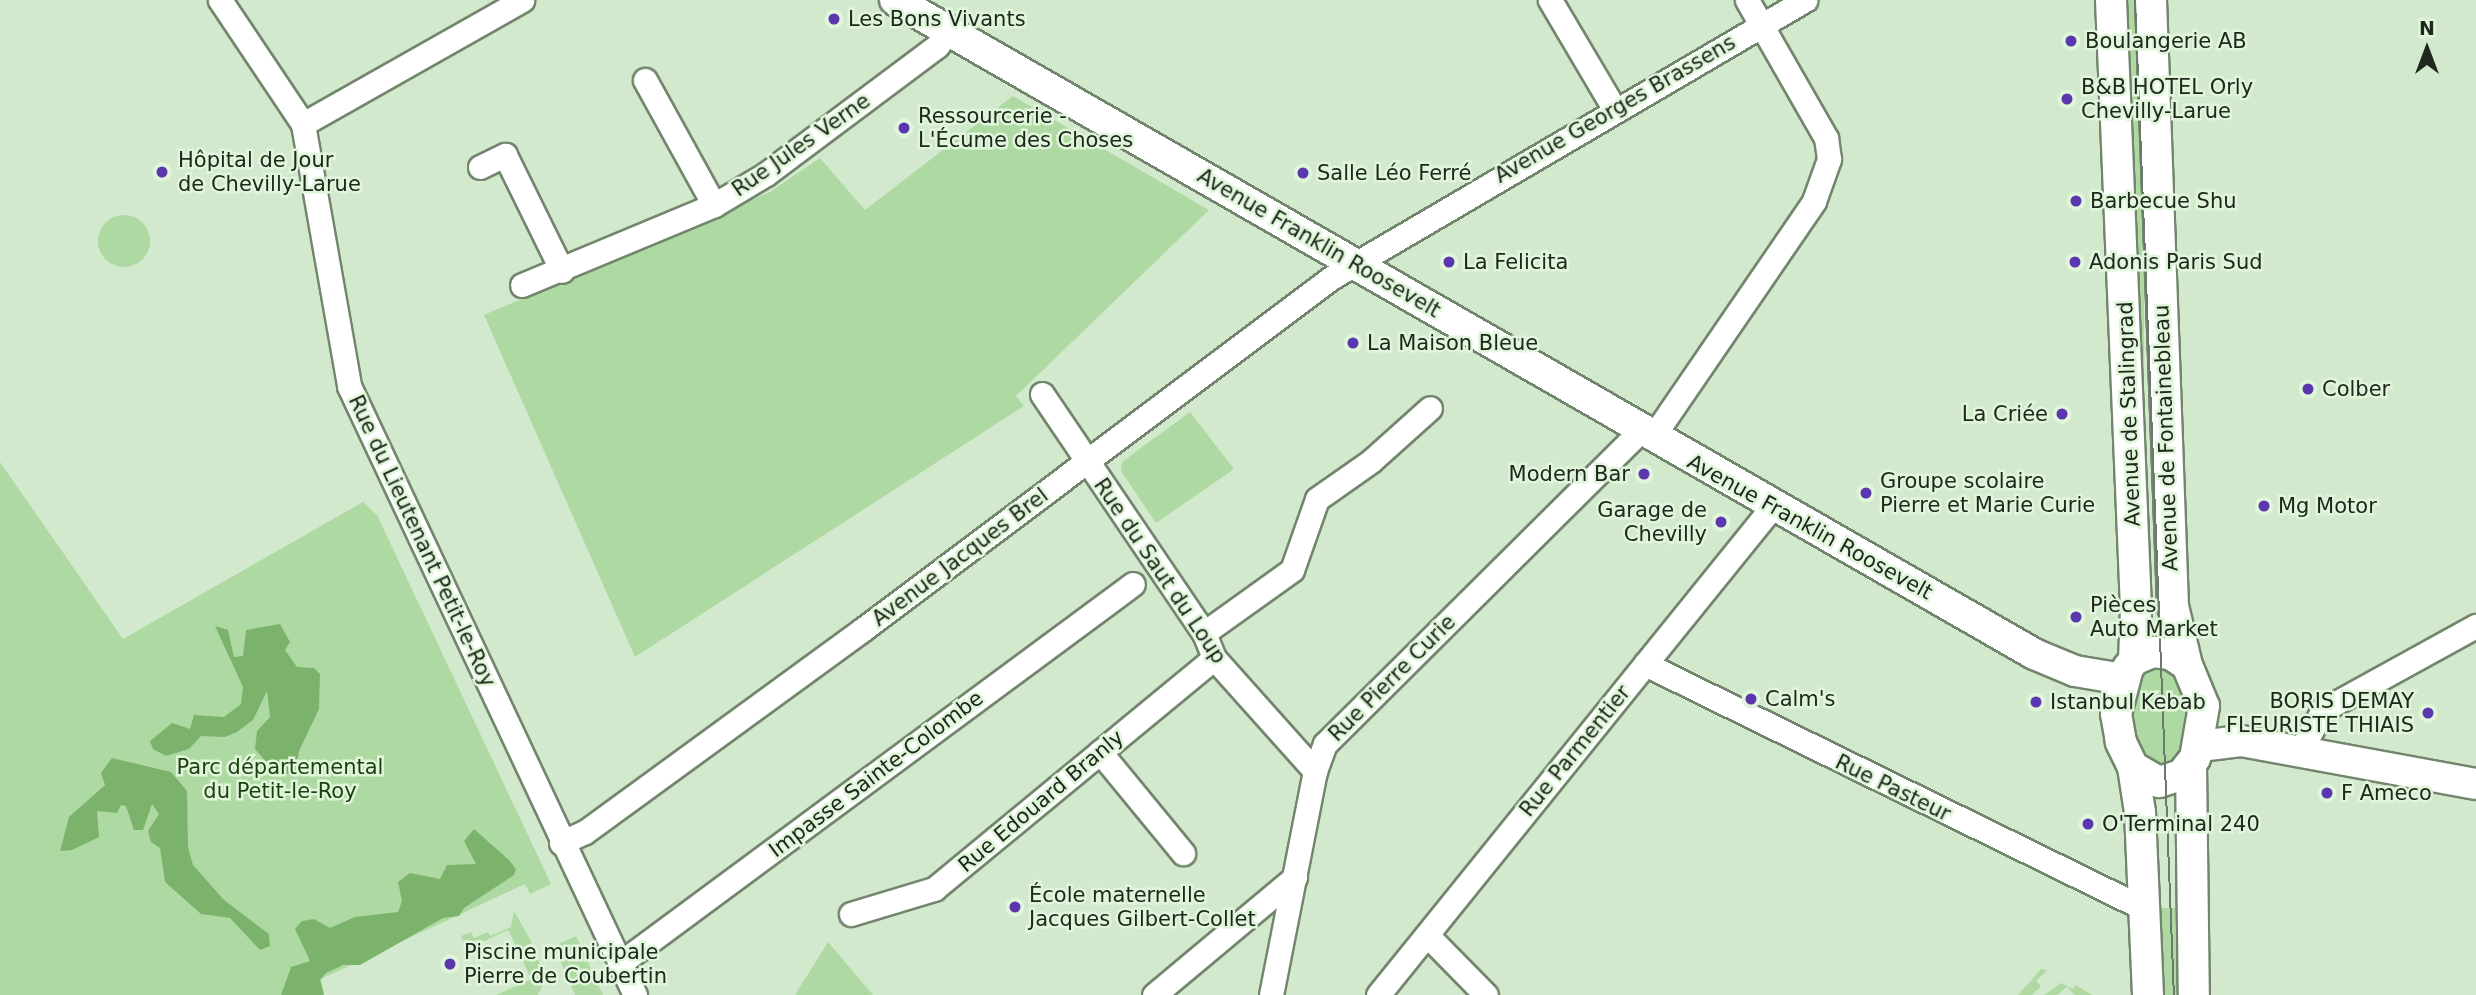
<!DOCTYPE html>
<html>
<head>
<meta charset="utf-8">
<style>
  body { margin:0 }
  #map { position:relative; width:2476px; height:995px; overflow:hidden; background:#d3e9cd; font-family:"DejaVu Sans",sans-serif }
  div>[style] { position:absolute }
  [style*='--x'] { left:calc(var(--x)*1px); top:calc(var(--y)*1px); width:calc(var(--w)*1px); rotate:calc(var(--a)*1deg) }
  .green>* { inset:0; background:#afd9a3; transform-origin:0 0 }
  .round { border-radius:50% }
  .forest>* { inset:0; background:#7cb36c }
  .roads { filter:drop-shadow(2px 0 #72866d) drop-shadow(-2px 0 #72866d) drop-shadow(0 2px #72866d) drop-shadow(0 -2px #72866d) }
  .minor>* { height:23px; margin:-11.5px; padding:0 11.5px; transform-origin:11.5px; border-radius:11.5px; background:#fff }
  .major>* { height:30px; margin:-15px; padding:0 15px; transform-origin:15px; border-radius:15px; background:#fff }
  .tram>* { height:2px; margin:-1px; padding:0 1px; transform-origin:1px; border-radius:1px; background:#6c7a69 }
  .dots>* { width:19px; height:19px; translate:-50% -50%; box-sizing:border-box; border:4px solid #e0f6da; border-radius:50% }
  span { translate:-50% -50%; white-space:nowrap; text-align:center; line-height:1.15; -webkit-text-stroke:5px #e0f6da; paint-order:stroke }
  .poi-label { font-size:21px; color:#20281e }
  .left { translate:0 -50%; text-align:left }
  .right { translate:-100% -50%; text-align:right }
  .street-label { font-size:21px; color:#20281e }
  .park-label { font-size:21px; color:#1b3f0d }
  .north { position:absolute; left:2392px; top:14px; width:70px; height:70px; -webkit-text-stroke:5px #e0f6da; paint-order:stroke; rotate:0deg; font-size:19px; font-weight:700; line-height:28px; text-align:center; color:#20281e }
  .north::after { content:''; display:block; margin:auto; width:24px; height:32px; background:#20281e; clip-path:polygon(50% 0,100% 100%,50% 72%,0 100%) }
</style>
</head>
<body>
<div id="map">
  <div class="green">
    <i style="left:2119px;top:0;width:25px;height:621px"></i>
    <i style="clip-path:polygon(1013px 96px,1209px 210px,1016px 396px,1024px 406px,635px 657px,484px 315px,770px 192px,820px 158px,865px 210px)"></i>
    <i class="round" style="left:98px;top:215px;width:52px;height:52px"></i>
    <i style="clip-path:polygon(1190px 412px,1234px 469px,1156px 523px,1121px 471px,1122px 462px)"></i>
    <i style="clip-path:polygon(0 462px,123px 639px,363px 502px,377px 515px,551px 884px,530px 894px,525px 884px,321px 979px,324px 995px,0 995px)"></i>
    <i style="clip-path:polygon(2162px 663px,2171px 668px,2190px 703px,2189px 742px,2169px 770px,2140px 758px,2129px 712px,2143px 671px)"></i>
    <i style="left:2150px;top:908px;width:35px;height:87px"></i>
    <i style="clip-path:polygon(514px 911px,532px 943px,518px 949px,508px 930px,467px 949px,461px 936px,471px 932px,474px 938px,488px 932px,490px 936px,511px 927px)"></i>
    <i style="clip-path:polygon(576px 936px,603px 995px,575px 995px,554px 946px)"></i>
    <i style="clip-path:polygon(828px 942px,873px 995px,795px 995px)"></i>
    <i style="clip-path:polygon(536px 954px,545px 980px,538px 995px,496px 995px,531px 979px,522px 959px)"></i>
    <i style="clip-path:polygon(2041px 969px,2047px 970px,2036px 981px,2041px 986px,2032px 995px,2018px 995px)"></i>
    <i style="clip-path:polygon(2061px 983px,2073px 989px,2075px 985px,2092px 995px,2075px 995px,2067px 987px,2057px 995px,2044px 995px)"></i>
  </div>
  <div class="forest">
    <i style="clip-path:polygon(280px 624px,290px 642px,285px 650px,297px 667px,314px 668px,320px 674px,319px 709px,299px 751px,297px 764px,304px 775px,276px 773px,255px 749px,257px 731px,270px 717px,267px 691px,253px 720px,237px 732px,225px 737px,201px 736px,189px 749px,166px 756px,153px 749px,150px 741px,172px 723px,190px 729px,194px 715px,224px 717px,241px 704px,243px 687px,215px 626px,228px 630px,234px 657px,243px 656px,246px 630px)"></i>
    <i style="clip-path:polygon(112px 758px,171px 772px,187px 791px,188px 847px,193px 865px,224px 900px,269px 934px,270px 946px,260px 950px,230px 918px,201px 914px,165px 882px,160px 848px,151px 842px,148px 831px,159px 814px,152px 804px,143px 830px,134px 830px,126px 806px,121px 805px,117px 813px,97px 811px,99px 837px,72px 850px,60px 851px,69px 817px,105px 785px,101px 773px)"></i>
    <i style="clip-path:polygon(474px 829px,509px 860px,516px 869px,514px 875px,464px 908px,459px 916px,443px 918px,360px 965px,343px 965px,326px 973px,320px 980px,324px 995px,281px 995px,291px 967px,310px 961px,295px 929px,302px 921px,314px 919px,330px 928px,355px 917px,398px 912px,402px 901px,398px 882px,410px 873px,440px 879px,447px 865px,476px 864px,464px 841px)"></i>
  </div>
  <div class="roads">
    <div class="minor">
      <i style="--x:220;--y:0;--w:149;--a:56.2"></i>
      <i style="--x:303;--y:124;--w:266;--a:80"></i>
      <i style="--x:349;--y:386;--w:673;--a:64.84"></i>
      <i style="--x:1550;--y:0;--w:128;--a:59.4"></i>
      <i style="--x:645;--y:80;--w:143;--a:61.1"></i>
      <i style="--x:303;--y:124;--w:252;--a:-29.5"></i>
      <i style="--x:480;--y:167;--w:28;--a:-26"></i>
      <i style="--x:505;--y:155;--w:129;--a:63.8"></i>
      <i style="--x:522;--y:285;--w:208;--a:-22.6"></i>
      <i style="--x:714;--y:205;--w:61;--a:-30.8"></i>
      <i style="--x:766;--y:174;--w:214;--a:-36.8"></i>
      <i style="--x:937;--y:46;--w:19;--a:-51"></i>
      <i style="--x:1042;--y:394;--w:289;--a:55.9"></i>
      <i style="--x:1204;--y:633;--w:27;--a:68"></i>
      <i style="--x:1214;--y:658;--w:152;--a:48.2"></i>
      <i style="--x:1652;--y:438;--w:287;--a:-55.6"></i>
      <i style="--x:1814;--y:201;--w:45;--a:-70.3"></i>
      <i style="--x:1829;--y:159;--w:21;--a:-98"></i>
      <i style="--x:1826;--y:138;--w:159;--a:-119.8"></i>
      <i style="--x:1204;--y:633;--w:108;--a:-35.6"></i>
      <i style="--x:1292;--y:570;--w:75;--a:-70.6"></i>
      <i style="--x:1317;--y:499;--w:66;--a:-35.1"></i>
      <i style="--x:1371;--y:461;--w:79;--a:-41.9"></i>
      <i style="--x:1645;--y:664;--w:555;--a:26.1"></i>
      <i style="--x:2300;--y:751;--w:47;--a:-60.7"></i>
      <i style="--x:2323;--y:710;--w:175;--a:-28.8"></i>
      <i style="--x:1100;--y:752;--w:131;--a:50.6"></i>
      <i style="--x:561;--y:843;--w:26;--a:-25"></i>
      <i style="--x:585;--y:832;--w:343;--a:-36.1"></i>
      <i style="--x:862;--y:630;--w:586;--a:-36.89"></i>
      <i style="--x:1331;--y:278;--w:550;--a:-30.39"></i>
      <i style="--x:851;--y:914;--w:87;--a:-16.8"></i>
      <i style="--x:934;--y:889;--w:363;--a:-39.5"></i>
      <i style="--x:1427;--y:935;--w:84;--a:45.5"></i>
      <i style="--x:619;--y:964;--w:639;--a:-36.48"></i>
      <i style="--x:1154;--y:995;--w:184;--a:-39.9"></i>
      <i style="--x:1271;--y:995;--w:228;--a:-78.9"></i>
      <i style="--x:1315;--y:771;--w:29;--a:-70"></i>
      <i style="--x:1325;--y:744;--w:444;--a:-44.8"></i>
      <i style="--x:1378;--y:995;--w:627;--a:-51.08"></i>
    </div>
    <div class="major">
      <i style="--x:895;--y:0;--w:1313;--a:29.86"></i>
      <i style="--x:2034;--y:654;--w:44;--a:22.5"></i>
      <i style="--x:2075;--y:671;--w:49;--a:9.5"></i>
      <i style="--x:2111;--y:0;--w:610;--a:87.65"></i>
      <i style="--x:2136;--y:609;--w:51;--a:92.2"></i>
      <i style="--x:2151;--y:0;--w:606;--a:87.92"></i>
      <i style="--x:2173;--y:606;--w:61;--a:76.7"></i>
      <i style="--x:2153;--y:652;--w:17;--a:7"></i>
      <i style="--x:2170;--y:654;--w:20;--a:33"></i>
      <i style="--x:2187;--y:665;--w:44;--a:67.5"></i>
      <i style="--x:2204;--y:706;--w:53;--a:99.8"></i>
      <i style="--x:2195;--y:758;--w:22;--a:129"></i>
      <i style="--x:2181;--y:775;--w:23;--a:162"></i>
      <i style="--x:2159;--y:782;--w:30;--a:-150"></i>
      <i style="--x:2133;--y:767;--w:28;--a:-116"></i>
      <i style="--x:2121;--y:742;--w:28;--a:-100"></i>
      <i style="--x:2116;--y:714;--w:48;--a:-75.4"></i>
      <i style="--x:2128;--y:668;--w:10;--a:-53"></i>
      <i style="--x:2134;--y:660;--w:21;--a:-23"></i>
      <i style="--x:2200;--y:746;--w:41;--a:-7"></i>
      <i style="--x:2241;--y:741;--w:239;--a:10.4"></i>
      <i style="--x:2191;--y:765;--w:230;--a:89.3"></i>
      <i style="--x:2133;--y:767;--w:46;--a:81.2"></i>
      <i style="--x:2140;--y:812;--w:183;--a:87.5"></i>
    </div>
  </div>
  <div class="tram">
    <i style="--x:2135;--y:0;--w:996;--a:87.76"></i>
  </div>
  <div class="dots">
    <i style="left:834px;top:19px;background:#5b37af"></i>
    <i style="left:2071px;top:41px;background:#5b37af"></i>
    <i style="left:2067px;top:99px;background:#5b37af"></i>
    <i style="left:904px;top:128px;background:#5b37af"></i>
    <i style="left:162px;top:172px;background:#5b37af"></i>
    <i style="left:1303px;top:173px;background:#5b37af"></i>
    <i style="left:2076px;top:201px;background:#5b37af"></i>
    <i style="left:1449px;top:262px;background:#5b37af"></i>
    <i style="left:2075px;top:262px;background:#5b37af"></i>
    <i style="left:1353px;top:343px;background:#5b37af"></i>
    <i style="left:2308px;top:389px;background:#5b37af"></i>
    <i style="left:2062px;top:414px;background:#5b37af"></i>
    <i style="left:1644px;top:474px;background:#5b37af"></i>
    <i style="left:1866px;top:493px;background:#5b37af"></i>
    <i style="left:2264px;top:506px;background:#5b37af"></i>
    <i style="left:1721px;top:522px;background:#5b37af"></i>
    <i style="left:2076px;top:617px;background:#5b37af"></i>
    <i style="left:1751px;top:699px;background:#5b37af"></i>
    <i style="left:2036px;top:702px;background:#5b37af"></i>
    <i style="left:2428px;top:713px;background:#5b37af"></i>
    <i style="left:2327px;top:793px;background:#5b37af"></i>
    <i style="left:2088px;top:824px;background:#5b37af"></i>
    <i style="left:1015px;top:907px;background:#5b37af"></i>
    <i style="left:450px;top:964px;background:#5b37af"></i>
  </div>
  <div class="poi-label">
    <span class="left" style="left:848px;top:19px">Les Bons Vivants</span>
    <span class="left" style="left:2085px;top:41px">Boulangerie AB</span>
    <span class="left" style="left:2081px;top:99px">B&amp;B HOTEL Orly<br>Chevilly-Larue</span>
    <span class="left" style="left:918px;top:128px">Ressourcerie -<br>L'Écume des Choses</span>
    <span class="left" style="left:178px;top:172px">Hôpital de Jour<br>de Chevilly-Larue</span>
    <span class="left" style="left:1317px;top:173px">Salle Léo Ferré</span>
    <span class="left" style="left:2090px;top:201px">Barbecue Shu</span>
    <span class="left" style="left:1463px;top:262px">La Felicita</span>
    <span class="left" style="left:2089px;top:262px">Adonis Paris Sud</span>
    <span class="left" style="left:1367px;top:343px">La Maison Bleue</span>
    <span class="left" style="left:2322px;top:389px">Colber</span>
    <span class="right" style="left:2048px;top:414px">La Criée</span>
    <span class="right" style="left:1630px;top:474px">Modern Bar</span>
    <span class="left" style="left:1880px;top:493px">Groupe scolaire<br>Pierre et Marie Curie</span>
    <span class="left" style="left:2278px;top:506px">Mg Motor</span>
    <span class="right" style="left:1707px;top:522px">Garage de<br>Chevilly</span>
    <span class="left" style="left:2090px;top:617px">Pièces<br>Auto Market</span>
    <span class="left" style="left:1765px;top:699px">Calm's</span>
    <span class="right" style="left:2414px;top:713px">BORIS DEMAY<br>FLEURISTE THIAIS</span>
    <span class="left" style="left:2050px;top:702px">Istanbul Kebab</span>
    <span class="left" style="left:2341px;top:793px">F Ameco</span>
    <span class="left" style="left:2102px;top:824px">O'Terminal 240</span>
    <span class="left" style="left:1029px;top:907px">École maternelle<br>Jacques Gilbert-Collet</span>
    <span class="left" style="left:464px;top:964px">Piscine municipale<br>Pierre de Coubertin</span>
  </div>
  <div class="street-label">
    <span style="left:1615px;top:109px;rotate:-30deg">Avenue Georges Brassens</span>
    <span style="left:801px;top:145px;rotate:-35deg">Rue Jules Verne</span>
    <span style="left:1319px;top:243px;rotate:30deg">Avenue Franklin Roosevelt</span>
    <span style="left:2129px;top:414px;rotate:-92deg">Avenue de Stalingrad</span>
    <span style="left:2166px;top:438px;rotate:-92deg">Avenue de Fontainebleau</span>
    <span style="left:1810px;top:527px;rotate:29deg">Avenue Franklin Roosevelt</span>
    <span style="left:422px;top:541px;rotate:65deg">Rue du Lieutenant Petit-le-Roy</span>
    <span style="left:960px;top:557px;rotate:-37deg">Avenue Jacques Brel</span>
    <span style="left:1160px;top:571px;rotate:56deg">Rue du Saut du Loup</span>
    <span style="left:1392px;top:678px;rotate:-45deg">Rue Pierre Curie</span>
    <span style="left:1575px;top:751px;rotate:-51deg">Rue Parmentier</span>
    <span style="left:876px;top:774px;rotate:-37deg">Impasse Sainte-Colombe</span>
    <span style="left:1893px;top:788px;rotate:26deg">Rue Pasteur</span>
    <span style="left:1041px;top:801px;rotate:-40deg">Rue Edouard Branly</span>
  </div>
  <div class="park-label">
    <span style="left:280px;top:779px">Parc départemental<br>du Petit-le-Roy</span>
  </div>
  <div class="north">N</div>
</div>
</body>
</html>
